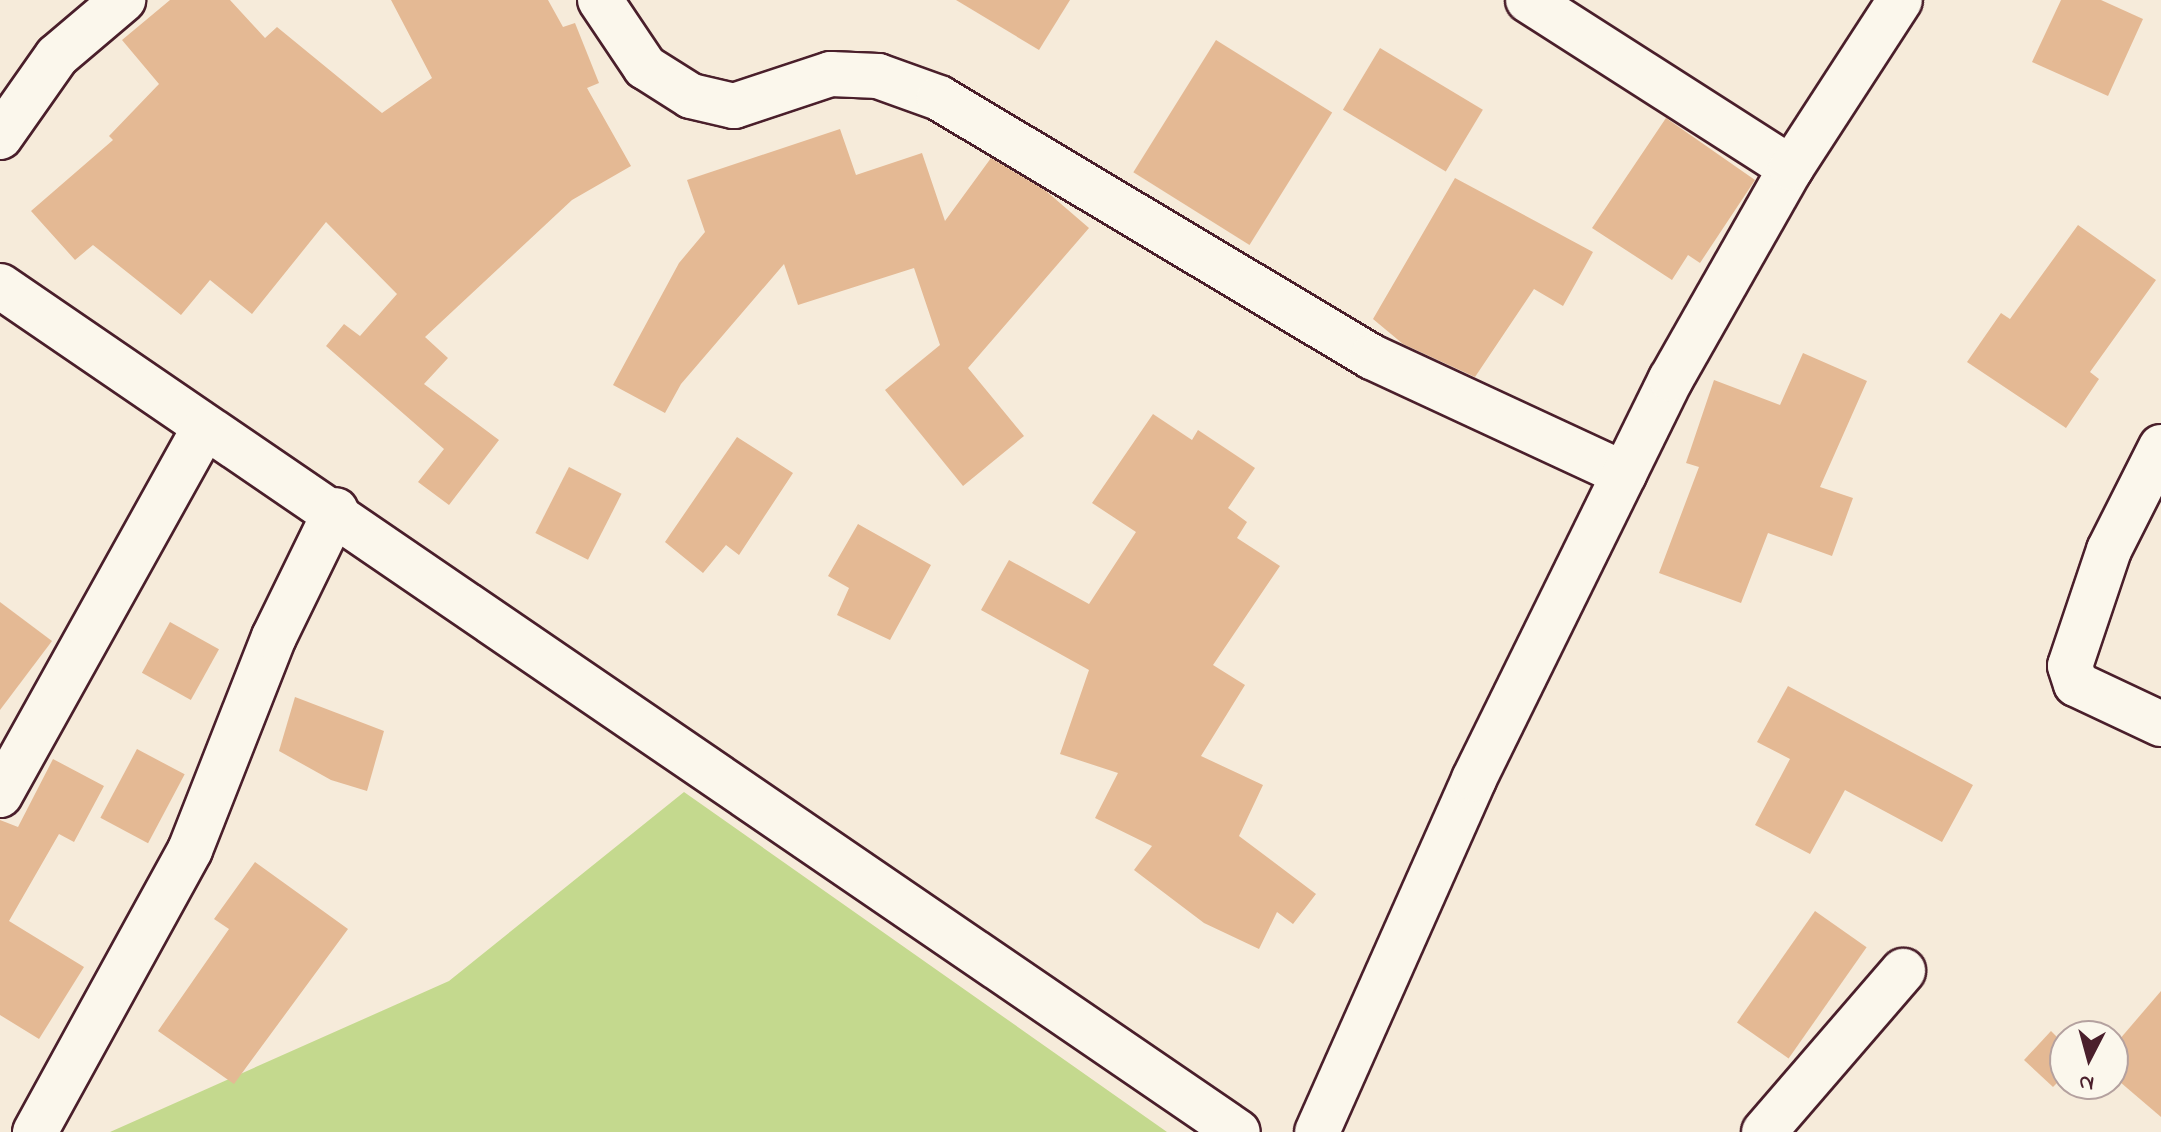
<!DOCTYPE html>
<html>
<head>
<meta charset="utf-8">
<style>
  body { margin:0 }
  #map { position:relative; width:2161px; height:1132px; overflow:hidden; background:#f6ebda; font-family:"Indie Flower",sans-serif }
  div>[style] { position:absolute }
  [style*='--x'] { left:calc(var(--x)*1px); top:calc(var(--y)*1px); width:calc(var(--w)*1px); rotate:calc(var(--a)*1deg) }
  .green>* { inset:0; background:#c4d98e }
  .building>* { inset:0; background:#e4b994; transform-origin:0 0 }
  .roads { filter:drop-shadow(2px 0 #4a1f2b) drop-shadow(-2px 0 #4a1f2b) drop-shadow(0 2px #4a1f2b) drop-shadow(0 -2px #4a1f2b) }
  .minor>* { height:44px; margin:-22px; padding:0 22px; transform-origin:22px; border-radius:22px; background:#fbf7ec }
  span { translate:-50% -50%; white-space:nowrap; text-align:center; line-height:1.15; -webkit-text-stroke:6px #fbf7ec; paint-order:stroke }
  .north { position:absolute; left:2049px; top:1020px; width:80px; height:80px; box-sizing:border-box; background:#fbf7ec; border:2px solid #b4a19f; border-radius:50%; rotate:186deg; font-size:22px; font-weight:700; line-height:32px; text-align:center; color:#4a1f2b }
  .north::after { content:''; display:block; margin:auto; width:28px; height:36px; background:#4a1f2b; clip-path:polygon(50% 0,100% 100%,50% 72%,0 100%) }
</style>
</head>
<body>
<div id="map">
  <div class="green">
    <i style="clip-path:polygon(684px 792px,1167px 1132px,110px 1132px,449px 981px)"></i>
  </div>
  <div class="building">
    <i style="clip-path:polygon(170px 0,230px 0,265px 38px,277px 27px,382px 113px,432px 78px,391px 0,548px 0,563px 27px,575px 23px,599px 83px,587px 88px,631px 166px,572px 200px,425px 337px,448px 358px,424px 384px,499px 440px,449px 505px,418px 482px,444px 449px,326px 346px,344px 324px,360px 336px,397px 294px,326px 222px,252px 314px,210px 280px,181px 315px,93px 245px,75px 260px,31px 211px,113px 140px,109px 136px,159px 84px,122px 40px)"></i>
    <i style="clip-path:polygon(956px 0,1070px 0,1039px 50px)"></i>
    <i style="clip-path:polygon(2061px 0,2101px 0,2143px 19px,2108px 96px,2032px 62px)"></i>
    <i style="left:1216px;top:40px;width:137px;height:156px;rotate:32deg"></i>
    <i style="left:1380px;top:48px;width:120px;height:72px;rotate:31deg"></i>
    <i style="clip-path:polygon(1666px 118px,1755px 180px,1700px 263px,1688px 255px,1672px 280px,1592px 228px)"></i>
    <i style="clip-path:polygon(840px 129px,856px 175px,922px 153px,945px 221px,991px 158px,1046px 191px,1089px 228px,968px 368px,1024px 436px,963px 486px,885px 390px,940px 345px,914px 268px,798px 305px,784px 264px,681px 384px,665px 413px,613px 385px,679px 263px,705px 232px,687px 180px)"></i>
    <i style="clip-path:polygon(1455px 178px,1593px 252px,1563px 306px,1534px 289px,1475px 377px,1403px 344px,1373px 319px)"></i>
    <i style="clip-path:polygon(2078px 225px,2156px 280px,2090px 372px,2099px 379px,2066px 428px,1967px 362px,2001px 313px,2010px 319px)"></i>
    <i style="clip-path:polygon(1803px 353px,1867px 381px,1820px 487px,1853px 498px,1832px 556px,1768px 533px,1741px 603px,1659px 573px,1699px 467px,1686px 463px,1714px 380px,1780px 405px)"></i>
    <i style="clip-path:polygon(1153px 414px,1192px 440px,1198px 430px,1255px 468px,1228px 508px,1247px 522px,1237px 538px,1280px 566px,1213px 665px,1245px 685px,1201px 756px,1263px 785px,1239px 836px,1316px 894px,1293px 924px,1277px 912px,1259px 949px,1204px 923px,1134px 870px,1152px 846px,1095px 818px,1118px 773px,1060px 754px,1089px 670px,981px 610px,1009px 560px,1089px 604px,1136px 532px,1092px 503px)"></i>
    <i style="clip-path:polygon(737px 437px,793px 473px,739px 555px,726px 545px,703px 573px,665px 542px)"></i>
    <i style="left:569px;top:467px;width:59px;height:74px;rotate:27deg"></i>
    <i style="clip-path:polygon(858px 524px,931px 565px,890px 640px,837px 615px,849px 588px,828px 576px)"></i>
    <i style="clip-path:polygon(0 602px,52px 641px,0 710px)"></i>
    <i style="left:170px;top:622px;width:56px;height:58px;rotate:29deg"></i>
    <i style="clip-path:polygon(1788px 686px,1973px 785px,1942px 842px,1845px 790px,1810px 854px,1755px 825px,1790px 759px,1757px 742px)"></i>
    <i style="clip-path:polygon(295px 697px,384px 731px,367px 791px,331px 780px,279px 751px)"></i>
    <i style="left:137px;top:749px;width:54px;height:78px;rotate:28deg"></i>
    <i style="clip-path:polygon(53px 759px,104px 786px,74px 842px,59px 834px,9px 921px,84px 967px,39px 1039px,0 1015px,0 820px,18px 827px)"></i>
    <i style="clip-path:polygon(255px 862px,348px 929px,234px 1084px,158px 1031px,229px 929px,214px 919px)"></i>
    <i style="left:1815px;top:911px;width:63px;height:136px;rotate:35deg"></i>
    <i style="clip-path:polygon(2161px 991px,2161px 1117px,2113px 1076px,2113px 1047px)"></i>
    <i style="clip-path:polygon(2051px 1031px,2065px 1045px,2065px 1075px,2053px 1087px,2024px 1060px)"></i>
  </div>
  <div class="roads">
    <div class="minor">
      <i style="--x:600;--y:0;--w:81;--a:56.1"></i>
      <i style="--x:645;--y:67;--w:54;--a:32.2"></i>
      <i style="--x:691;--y:96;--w:44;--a:13.1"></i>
      <i style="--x:734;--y:106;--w:102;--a:-18.3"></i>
      <i style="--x:831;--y:74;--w:47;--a:2.4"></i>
      <i style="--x:878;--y:76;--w:65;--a:19.8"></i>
      <i style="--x:939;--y:98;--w:505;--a:30.89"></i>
      <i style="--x:1372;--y:357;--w:278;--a:24.9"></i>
      <i style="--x:1528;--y:0;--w:312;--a:32.6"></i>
      <i style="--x:0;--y:137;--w:99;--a:-54.9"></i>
      <i style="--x:57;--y:56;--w:87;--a:-40.3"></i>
      <i style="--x:0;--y:286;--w:1499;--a:34.35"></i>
      <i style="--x:2161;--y:447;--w:115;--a:116.8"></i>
      <i style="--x:2109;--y:550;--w:122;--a:108.6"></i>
      <i style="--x:2070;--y:666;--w:19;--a:72"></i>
      <i style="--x:2076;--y:684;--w:94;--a:25.2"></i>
      <i style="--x:0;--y:795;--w:420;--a:-60.9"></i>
      <i style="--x:35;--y:1132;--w:322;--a:-61.2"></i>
      <i style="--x:190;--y:850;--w:229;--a:-68.5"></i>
      <i style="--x:274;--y:637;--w:141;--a:-64"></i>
      <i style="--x:1317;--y:1132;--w:386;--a:-66"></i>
      <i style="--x:1474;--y:779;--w:446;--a:-63.8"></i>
      <i style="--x:1671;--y:379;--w:243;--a:-60.4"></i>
      <i style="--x:1791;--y:168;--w:200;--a:-57"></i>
      <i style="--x:1764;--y:1132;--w:213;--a:-49.2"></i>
    </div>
  </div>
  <div class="north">N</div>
</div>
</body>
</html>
